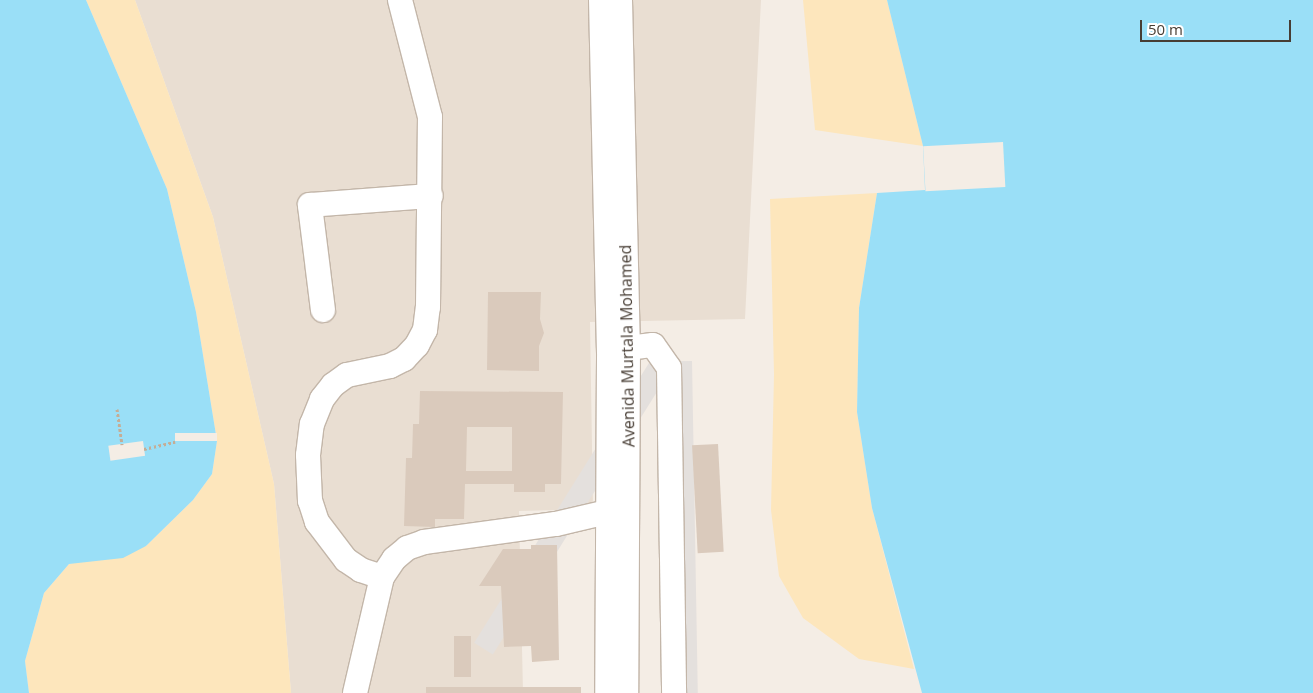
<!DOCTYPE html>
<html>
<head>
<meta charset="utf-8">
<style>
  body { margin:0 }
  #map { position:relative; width:1313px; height:693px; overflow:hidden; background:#f4ede5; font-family:"Open Sans",sans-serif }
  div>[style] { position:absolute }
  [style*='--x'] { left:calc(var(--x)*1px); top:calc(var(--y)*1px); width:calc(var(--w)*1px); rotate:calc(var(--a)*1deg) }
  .residential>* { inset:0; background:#e9ded2 }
  .sand>* { inset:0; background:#fde6bc }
  .parking>* { inset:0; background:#e4e0dd; transform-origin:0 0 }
  .water>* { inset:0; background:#9adff7 }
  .pier>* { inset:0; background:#f4ede5; transform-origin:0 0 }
  .building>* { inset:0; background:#dacabc; transform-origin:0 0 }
  .path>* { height:3px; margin-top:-1.5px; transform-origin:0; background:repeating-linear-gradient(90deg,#c4ad96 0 2.5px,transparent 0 5px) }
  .roads { filter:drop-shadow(1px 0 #c3b6a9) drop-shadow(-1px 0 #c3b6a9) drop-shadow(0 1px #c3b6a9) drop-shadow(0 -1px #c3b6a9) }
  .minor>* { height:24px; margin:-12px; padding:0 12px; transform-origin:12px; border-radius:12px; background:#fff }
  span { translate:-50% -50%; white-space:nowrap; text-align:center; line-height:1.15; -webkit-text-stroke:4.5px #fff; paint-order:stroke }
  .street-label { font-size:16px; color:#473d34 }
  .scale { position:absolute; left:1140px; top:20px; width:151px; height:22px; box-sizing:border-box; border:2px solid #473d34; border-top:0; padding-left:6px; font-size:15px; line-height:18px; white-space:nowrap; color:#473d34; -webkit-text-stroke:4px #fff; paint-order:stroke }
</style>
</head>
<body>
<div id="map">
  <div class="residential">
    <i style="clip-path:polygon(135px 0,761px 0,745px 319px,590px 322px,593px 509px,519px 511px,523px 693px,291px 693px,274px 484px,213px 217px)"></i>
  </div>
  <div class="sand">
    <i style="clip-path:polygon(86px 0,135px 0,213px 217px,274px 484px,291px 693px,29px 693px,25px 661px,44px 593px,69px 564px,146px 546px,193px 500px,212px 474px,217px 441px,196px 312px,167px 189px)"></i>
    <i style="clip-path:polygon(803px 0,887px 0,923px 146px,815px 130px)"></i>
    <i style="clip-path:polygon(877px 193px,859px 308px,857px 412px,872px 508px,914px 669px,859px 659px,803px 618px,779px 576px,771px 510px,774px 374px,770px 199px)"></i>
  </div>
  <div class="parking">
    <i style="left:692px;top:361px;width:332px;height:20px;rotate:89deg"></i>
    <i style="left:649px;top:363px;width:22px;height:330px;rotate:32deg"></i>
  </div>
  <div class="water">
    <i style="clip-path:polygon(0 0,86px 0,167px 189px,196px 312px,217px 441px,212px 474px,193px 500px,146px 546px,123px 558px,69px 564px,44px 593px,25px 661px,29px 693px,0 693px)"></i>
    <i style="clip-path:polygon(887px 0,1313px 0,1313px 693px,922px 693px,872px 508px,857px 412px,859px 308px,877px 193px,925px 190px,923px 146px)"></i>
  </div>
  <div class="pier">
    <i style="left:1003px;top:142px;width:45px;height:80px;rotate:87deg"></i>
    <i style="left:217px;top:433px;width:8px;height:42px;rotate:90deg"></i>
    <i style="left:143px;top:441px;width:15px;height:35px;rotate:82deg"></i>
  </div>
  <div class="building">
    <i style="clip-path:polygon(488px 292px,541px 292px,540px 319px,544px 333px,539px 346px,539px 371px,487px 370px)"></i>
    <i style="clip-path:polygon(evenodd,420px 391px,563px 392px,561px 484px,545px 484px,545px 492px,514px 492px,514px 484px,465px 484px,464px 519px,435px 519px,435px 527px,404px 526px,406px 458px,412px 458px,413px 424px,419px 424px,420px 391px,467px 427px,512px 427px,512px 471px,466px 471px,467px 427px)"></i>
    <i style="left:718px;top:444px;width:108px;height:26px;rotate:87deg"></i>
    <i style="clip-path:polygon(531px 545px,557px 545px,559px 660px,532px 662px,531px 646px,504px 647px,501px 586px,479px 586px,503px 549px,531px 549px)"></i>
    <i style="left:454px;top:636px;width:17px;height:41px"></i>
    <i style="left:426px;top:687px;width:155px;height:6px"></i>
  </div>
  <div class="path">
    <i style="--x:117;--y:409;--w:36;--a:82"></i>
    <i style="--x:144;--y:449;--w:32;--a:-13"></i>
  </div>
  <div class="roads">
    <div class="minor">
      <i style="--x:601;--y:0;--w:359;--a:88.7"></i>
      <i style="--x:609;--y:359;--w:334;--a:90.3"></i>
      <i style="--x:620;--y:0;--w:348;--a:88.7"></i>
      <i style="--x:628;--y:348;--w:345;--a:90.3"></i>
      <i style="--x:323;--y:310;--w:106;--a:-97.1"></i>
      <i style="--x:310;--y:205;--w:121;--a:-4.3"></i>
      <i style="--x:628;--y:348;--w:25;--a:-7"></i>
      <i style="--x:653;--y:345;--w:28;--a:55"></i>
      <i style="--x:669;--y:368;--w:325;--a:89.1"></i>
      <i style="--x:382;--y:577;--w:22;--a:-162"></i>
      <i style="--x:361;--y:570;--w:18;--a:-146"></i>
      <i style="--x:346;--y:560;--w:48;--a:-127.3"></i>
      <i style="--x:317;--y:522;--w:22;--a:-108"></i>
      <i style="--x:310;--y:501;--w:46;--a:-92.5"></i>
      <i style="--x:308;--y:455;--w:31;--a:-83"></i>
      <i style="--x:312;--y:424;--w:27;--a:-68"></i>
      <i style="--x:322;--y:399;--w:18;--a:-52"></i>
      <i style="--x:333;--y:385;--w:17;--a:-36"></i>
      <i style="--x:347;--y:375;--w:44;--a:-11.8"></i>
      <i style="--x:390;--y:366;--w:16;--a:-27"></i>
      <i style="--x:404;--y:359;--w:19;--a:-47"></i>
      <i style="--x:417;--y:345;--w:17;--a:-62"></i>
      <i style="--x:425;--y:330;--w:23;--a:-83"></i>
      <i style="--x:428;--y:307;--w:190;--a:-89.4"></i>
      <i style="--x:430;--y:117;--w:121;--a:-104.4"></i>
      <i style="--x:355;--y:693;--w:119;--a:-76.9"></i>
      <i style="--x:382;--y:577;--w:22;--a:-56"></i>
      <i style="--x:394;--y:559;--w:17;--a:-40"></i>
      <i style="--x:407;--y:548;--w:18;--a:-19"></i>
      <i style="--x:424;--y:542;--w:133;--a:-7.8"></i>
      <i style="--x:556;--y:524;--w:52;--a:-13.2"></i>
    </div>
  </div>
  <div class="street-label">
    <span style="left:627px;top:346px;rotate:-91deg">Avenida Murtala Mohamed</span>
  </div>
  <div class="scale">50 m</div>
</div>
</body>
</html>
